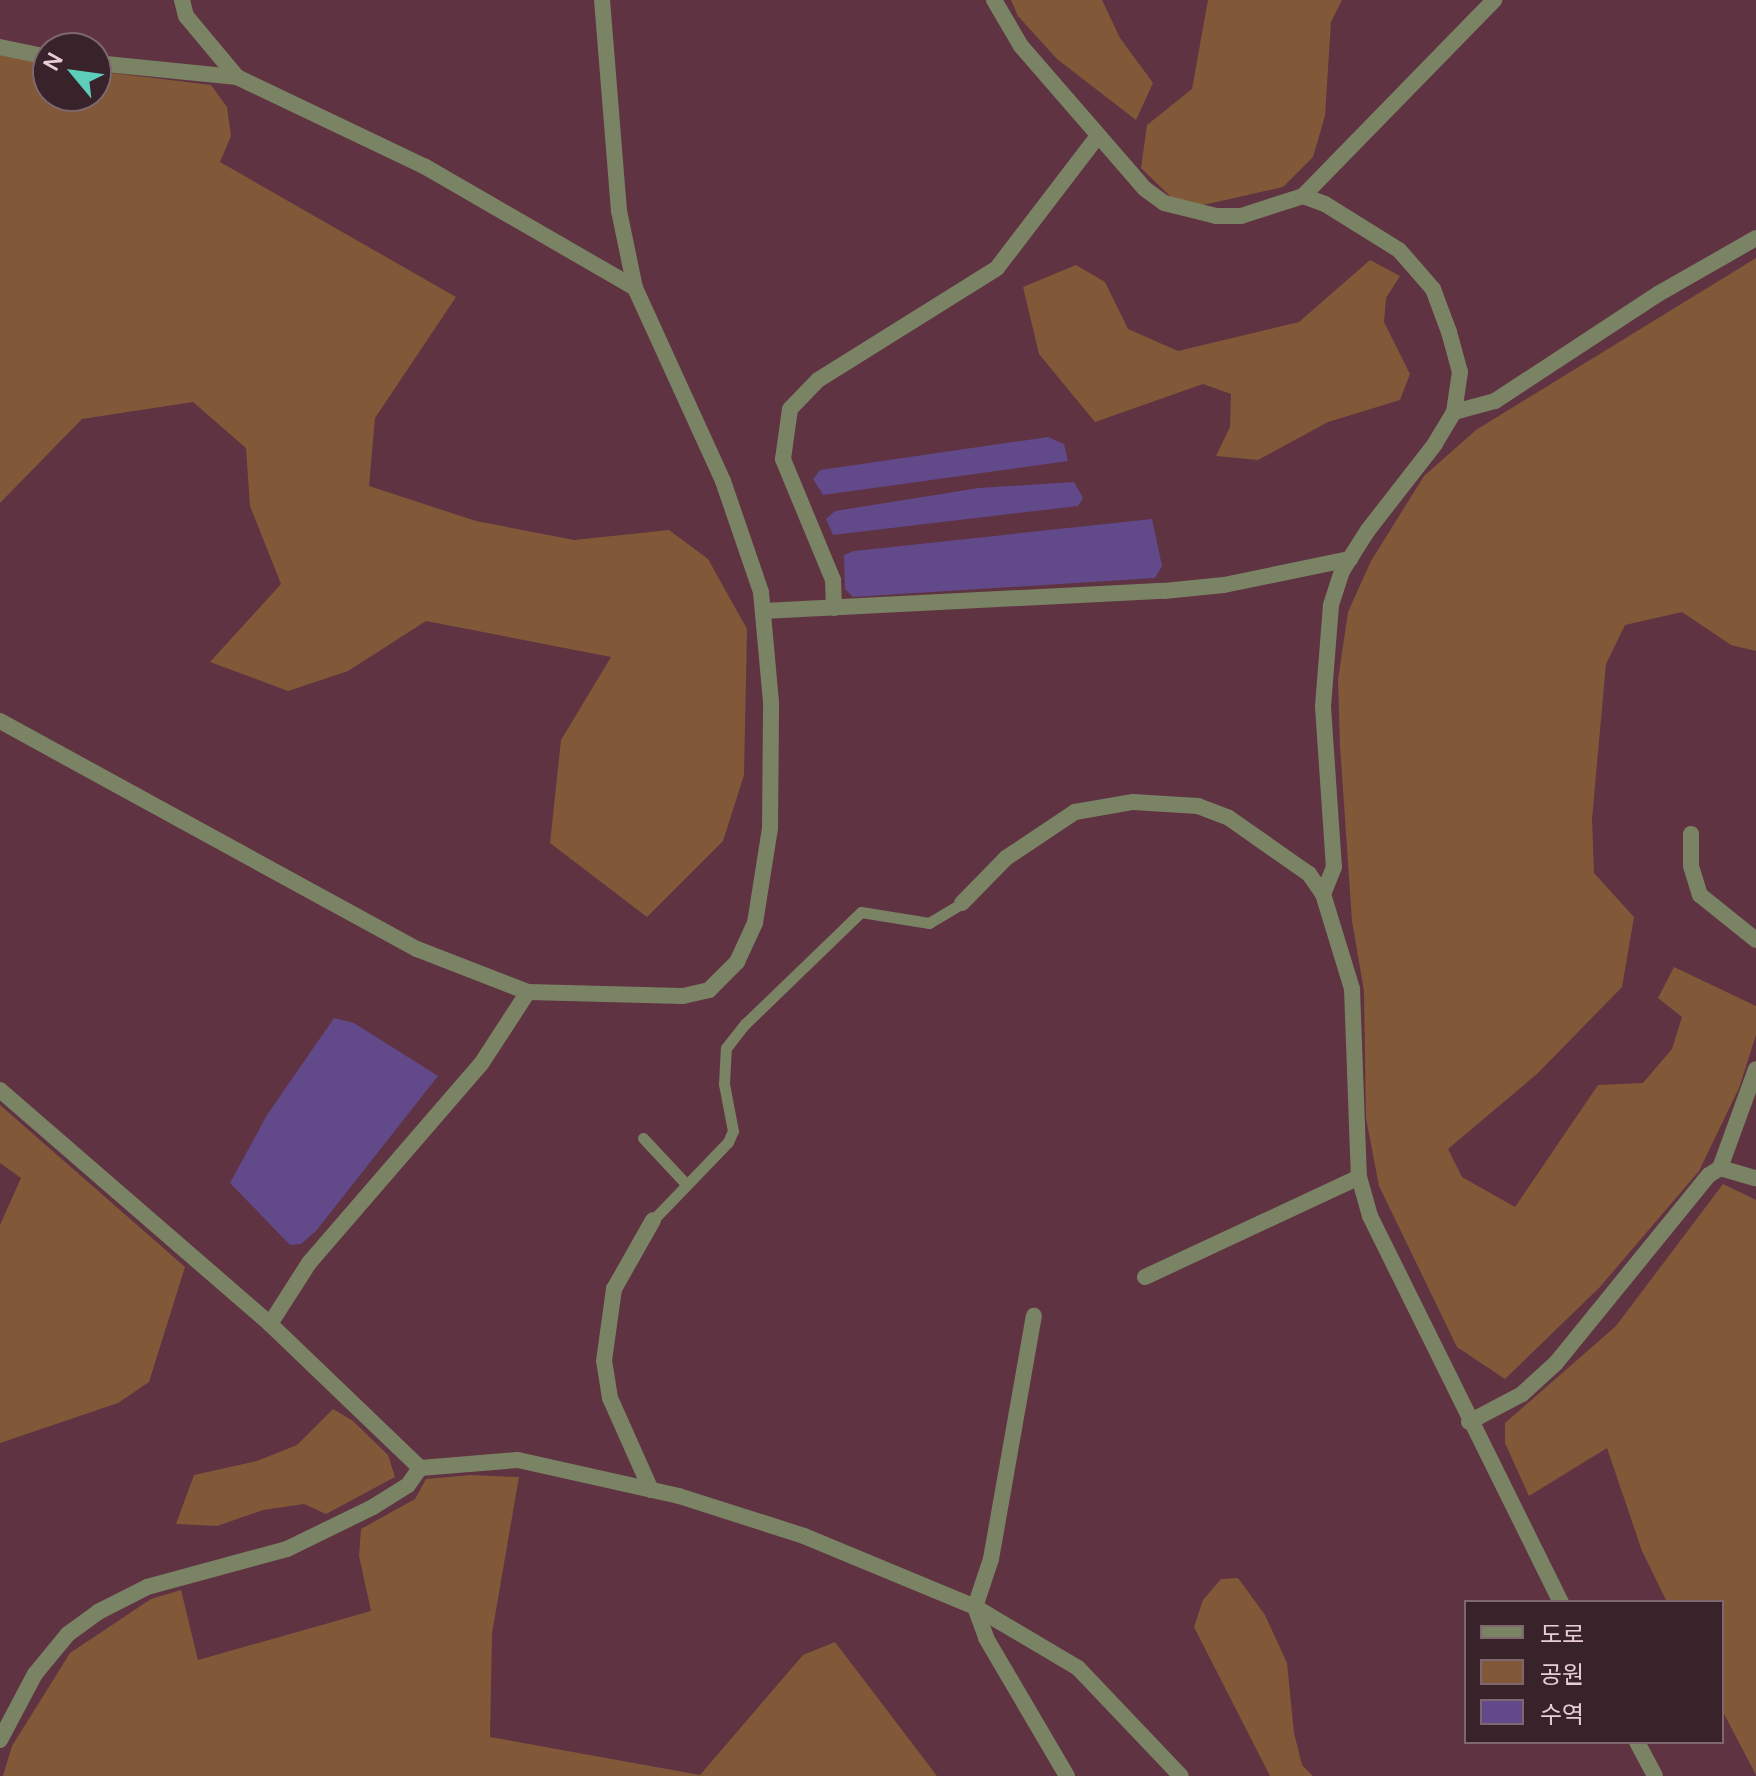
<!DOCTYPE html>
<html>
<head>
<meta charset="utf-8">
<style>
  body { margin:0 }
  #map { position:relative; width:1756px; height:1776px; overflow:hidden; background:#5f3341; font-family:Manrope,"Noto Sans KR",sans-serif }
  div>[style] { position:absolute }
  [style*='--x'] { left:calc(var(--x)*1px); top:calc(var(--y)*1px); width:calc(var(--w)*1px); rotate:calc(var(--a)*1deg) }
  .green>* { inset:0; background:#815938 }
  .water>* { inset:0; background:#624989 }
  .lane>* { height:11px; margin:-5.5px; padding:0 5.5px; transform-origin:5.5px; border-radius:5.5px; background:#7a8364 }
  .street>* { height:16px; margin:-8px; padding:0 8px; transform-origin:8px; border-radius:8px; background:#7a8364 }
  span { translate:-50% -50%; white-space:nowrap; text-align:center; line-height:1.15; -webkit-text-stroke:8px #372329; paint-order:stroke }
  .legend { position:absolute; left:1464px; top:1600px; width:260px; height:144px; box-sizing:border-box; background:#372329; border:2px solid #7e676d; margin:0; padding:10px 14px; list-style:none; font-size:24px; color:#e9cdd4 }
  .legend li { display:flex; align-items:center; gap:16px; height:40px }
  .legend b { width:40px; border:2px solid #7e676d }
  .north { position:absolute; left:32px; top:32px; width:80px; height:80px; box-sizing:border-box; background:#372329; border:2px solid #7e676d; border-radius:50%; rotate:299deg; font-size:22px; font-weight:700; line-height:32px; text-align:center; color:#e9cdd4 }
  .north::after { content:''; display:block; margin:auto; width:28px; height:36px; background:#5cceba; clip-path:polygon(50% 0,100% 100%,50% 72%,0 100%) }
</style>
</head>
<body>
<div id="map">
  <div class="green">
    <i style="clip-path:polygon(1011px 0,1102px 0,1120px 38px,1153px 83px,1136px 120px,1057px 59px,1018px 16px)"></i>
    <i style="clip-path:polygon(1208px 0,1342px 0,1331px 22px,1325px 116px,1313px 157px,1283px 187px,1203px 205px,1171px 197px,1141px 168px,1147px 125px,1192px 89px)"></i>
    <i style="clip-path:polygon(0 54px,48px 64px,48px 96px,96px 96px,96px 71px,211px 85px,227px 107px,231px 136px,220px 162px,456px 297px,375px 418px,369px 486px,476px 521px,574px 540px,669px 530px,708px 559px,747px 629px,744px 775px,723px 841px,647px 917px,550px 843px,561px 740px,611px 657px,426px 621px,348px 671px,288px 691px,210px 662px,281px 584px,250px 506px,246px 448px,193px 402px,82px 419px,0 503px)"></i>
    <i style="clip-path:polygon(1756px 258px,1756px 651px,1731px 645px,1682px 612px,1625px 625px,1606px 664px,1592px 819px,1594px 873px,1634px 917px,1622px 987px,1538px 1073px,1448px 1149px,1462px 1177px,1515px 1207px,1598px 1085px,1643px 1083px,1672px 1049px,1682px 1017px,1658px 998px,1674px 967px,1756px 1006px,1756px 1035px,1739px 1088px,1699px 1171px,1599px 1288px,1505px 1379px,1457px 1347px,1379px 1186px,1366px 1118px,1364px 991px,1352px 921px,1340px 745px,1338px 680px,1348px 612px,1371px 561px,1424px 476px,1476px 430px)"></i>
    <i style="clip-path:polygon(1370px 260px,1400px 276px,1386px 298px,1384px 322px,1410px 374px,1400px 400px,1328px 422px,1258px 460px,1216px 456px,1230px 427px,1231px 394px,1203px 384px,1095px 422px,1039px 354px,1023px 287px,1076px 265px,1105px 282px,1128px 329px,1178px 351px,1299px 322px)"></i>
    <i style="clip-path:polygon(0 1105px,185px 1267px,149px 1382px,118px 1403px,0 1443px,0 1225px,21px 1178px,0 1163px)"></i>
    <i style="clip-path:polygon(1723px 1184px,1756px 1200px,1756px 1775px,1722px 1710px,1722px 1602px,1667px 1602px,1642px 1551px,1607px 1448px,1529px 1496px,1505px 1443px,1505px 1423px,1616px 1326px)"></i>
    <i style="clip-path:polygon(333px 1409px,353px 1421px,388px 1455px,395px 1477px,326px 1514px,304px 1504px,263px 1510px,217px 1526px,176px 1524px,194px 1475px,257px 1461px,297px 1445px)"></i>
    <i style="clip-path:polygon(471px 1475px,519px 1477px,492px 1633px,490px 1737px,700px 1775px,803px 1655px,835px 1642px,937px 1776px,3px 1776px,12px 1746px,70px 1653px,151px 1599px,181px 1590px,198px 1660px,371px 1611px,359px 1556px,361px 1529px,415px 1499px,426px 1479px)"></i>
    <i style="clip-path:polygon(1238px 1578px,1265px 1615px,1287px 1663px,1294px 1733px,1302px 1765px,1313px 1776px,1270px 1776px,1194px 1627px,1203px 1600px,1221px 1579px)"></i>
  </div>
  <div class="water">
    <i style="clip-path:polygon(1048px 437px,1064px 444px,1068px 461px,823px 495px,813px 479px,820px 470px)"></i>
    <i style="clip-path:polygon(1074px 482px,1083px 498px,1078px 506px,833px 535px,826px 519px,835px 511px,979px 488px)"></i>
    <i style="clip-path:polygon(1152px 519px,1162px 566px,1155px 578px,853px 597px,845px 589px,844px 555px,854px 551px)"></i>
    <i style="clip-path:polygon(334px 1018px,354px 1023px,438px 1076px,316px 1231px,301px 1244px,290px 1245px,230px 1183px,267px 1115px)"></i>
  </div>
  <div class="lane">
    <i style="--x:643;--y:1138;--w:64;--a:46.9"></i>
    <i style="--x:653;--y:1220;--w:108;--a:-46.1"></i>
    <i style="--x:728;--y:1142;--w:12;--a:-66"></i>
    <i style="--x:733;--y:1131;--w:48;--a:-100.8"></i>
    <i style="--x:724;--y:1084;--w:36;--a:-87"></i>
    <i style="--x:726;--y:1048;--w:31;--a:-52"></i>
    <i style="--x:745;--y:1024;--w:161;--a:-44"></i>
    <i style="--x:861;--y:912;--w:69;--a:9.2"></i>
    <i style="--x:929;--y:923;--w:39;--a:-31"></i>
  </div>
  <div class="street">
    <i style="--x:182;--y:0;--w:16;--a:76"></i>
    <i style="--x:186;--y:16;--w:80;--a:50.1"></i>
    <i style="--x:237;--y:77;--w:207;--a:25.5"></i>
    <i style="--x:424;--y:166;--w:244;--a:30"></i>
    <i style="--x:994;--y:0;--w:53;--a:59.6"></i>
    <i style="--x:1021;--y:46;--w:189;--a:49.1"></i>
    <i style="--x:1145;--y:189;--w:24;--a:36"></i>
    <i style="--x:1164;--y:203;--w:54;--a:14"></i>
    <i style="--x:1216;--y:216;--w:25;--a:0"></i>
    <i style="--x:1241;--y:216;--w:65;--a:-17.9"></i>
    <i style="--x:1303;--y:196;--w:23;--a:20"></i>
    <i style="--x:1325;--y:204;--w:87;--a:31.9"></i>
    <i style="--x:1399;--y:250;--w:52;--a:48.9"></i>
    <i style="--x:1433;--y:289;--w:46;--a:69.6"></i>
    <i style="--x:1449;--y:332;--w:41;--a:74.6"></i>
    <i style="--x:1460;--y:372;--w:40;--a:98.5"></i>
    <i style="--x:1454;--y:412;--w:37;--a:121"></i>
    <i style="--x:1435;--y:444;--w:109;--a:127.9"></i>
    <i style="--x:1368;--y:530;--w:49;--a:122.4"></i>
    <i style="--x:1342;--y:571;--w:36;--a:108"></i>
    <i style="--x:1331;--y:605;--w:102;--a:94.5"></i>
    <i style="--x:1323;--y:707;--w:160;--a:86.1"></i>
    <i style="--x:1334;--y:867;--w:29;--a:112"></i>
    <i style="--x:0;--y:47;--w:49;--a:11.8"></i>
    <i style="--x:96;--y:63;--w:142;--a:5.7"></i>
    <i style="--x:1303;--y:196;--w:274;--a:-45.7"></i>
    <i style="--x:1454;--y:412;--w:42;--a:-15"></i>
    <i style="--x:1495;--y:401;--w:195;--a:-33.3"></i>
    <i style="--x:1658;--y:294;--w:113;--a:-29.7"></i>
    <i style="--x:834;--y:608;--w:28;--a:-92"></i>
    <i style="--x:833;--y:580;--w:131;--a:-112.5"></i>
    <i style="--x:783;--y:459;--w:50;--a:-82"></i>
    <i style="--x:790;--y:409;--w:40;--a:-46"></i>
    <i style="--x:818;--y:380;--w:211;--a:-32"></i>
    <i style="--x:997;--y:268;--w:165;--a:-52.6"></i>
    <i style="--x:763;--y:611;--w:401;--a:-2.9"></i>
    <i style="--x:1164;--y:591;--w:60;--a:-5.7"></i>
    <i style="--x:1224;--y:585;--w:129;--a:-11.7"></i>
    <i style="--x:0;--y:721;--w:475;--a:28.7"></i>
    <i style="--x:417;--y:949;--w:119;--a:21.2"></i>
    <i style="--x:528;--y:992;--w:155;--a:1.5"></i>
    <i style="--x:683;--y:996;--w:27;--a:-13"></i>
    <i style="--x:709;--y:990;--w:40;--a:-45"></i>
    <i style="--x:737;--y:962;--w:43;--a:-65.2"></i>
    <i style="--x:755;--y:923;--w:96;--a:-81"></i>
    <i style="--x:770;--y:828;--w:126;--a:-89.5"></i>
    <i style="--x:771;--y:702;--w:110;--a:-95.2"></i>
    <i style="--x:761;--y:592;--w:117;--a:-108.9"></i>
    <i style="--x:723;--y:481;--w:212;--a:-114.5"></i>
    <i style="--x:635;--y:288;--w:79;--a:-101.7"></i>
    <i style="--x:619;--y:211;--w:212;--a:-94.6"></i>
    <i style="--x:1691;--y:834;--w:32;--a:90"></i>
    <i style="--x:1691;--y:866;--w:30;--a:73"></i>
    <i style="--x:1700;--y:895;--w:72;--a:38.8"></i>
    <i style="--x:962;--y:903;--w:63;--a:-45.6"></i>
    <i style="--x:1006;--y:858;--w:83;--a:-33.7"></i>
    <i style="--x:1075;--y:812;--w:59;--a:-9.8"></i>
    <i style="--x:1133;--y:802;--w:65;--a:3.5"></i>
    <i style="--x:1198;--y:806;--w:33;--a:21"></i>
    <i style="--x:1229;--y:818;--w:98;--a:35"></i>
    <i style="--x:1309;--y:874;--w:24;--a:55"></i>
    <i style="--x:1323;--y:894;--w:99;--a:73"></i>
    <i style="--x:1352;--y:989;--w:188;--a:87.9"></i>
    <i style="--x:1359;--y:1177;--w:41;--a:74.2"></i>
    <i style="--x:1370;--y:1216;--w:431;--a:63.7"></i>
    <i style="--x:0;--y:1090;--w:357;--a:40.9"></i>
    <i style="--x:270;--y:1324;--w:208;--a:43.8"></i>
    <i style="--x:420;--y:1468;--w:98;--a:-4.7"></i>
    <i style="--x:518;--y:1460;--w:165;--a:12.6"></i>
    <i style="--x:679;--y:1496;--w:131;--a:17.7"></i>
    <i style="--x:804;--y:1536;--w:185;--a:22.5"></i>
    <i style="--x:975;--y:1607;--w:51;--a:-71.6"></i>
    <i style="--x:991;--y:1559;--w:247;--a:-80"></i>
    <i style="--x:1720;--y:1168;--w:105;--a:-70"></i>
    <i style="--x:1145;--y:1277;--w:236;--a:-25"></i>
    <i style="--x:270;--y:1324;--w:72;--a:-57.4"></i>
    <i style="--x:309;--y:1263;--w:263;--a:-49.2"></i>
    <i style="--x:481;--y:1064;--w:86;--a:-56.9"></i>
    <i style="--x:1469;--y:1422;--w:60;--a:-27.8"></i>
    <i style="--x:1522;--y:1394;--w:46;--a:-42.4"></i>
    <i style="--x:1556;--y:1363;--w:242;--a:-50.9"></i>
    <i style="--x:1709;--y:1175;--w:13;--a:-32"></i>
    <i style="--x:1720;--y:1168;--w:37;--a:16"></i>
    <i style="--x:651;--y:1490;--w:101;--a:-114"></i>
    <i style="--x:610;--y:1398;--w:37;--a:-99"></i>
    <i style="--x:604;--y:1361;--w:73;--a:-82.1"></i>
    <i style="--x:614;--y:1289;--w:79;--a:-60.5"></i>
    <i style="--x:975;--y:1607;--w:120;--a:30.6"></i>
    <i style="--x:1078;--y:1668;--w:149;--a:46.4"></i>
    <i style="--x:975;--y:1607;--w:33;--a:70"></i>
    <i style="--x:986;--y:1638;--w:160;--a:59.6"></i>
    <i style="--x:0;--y:1740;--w:75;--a:-62.1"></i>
    <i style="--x:35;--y:1674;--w:52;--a:-50.5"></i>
    <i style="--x:68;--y:1634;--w:37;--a:-36"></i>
    <i style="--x:98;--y:1612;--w:55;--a:-27"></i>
    <i style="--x:147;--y:1587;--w:145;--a:-15.2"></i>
    <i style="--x:287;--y:1549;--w:96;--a:-26"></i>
    <i style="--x:373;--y:1507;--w:41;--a:-32.2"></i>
    <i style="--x:408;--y:1485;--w:21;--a:-55"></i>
    <i style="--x:1637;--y:1742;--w:38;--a:62"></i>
  </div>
  <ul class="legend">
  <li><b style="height:10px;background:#7a8364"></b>도로</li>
  <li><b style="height:22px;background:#815938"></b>공원</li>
  <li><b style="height:22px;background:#624989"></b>수역</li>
  </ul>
  <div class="north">N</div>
</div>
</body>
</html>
